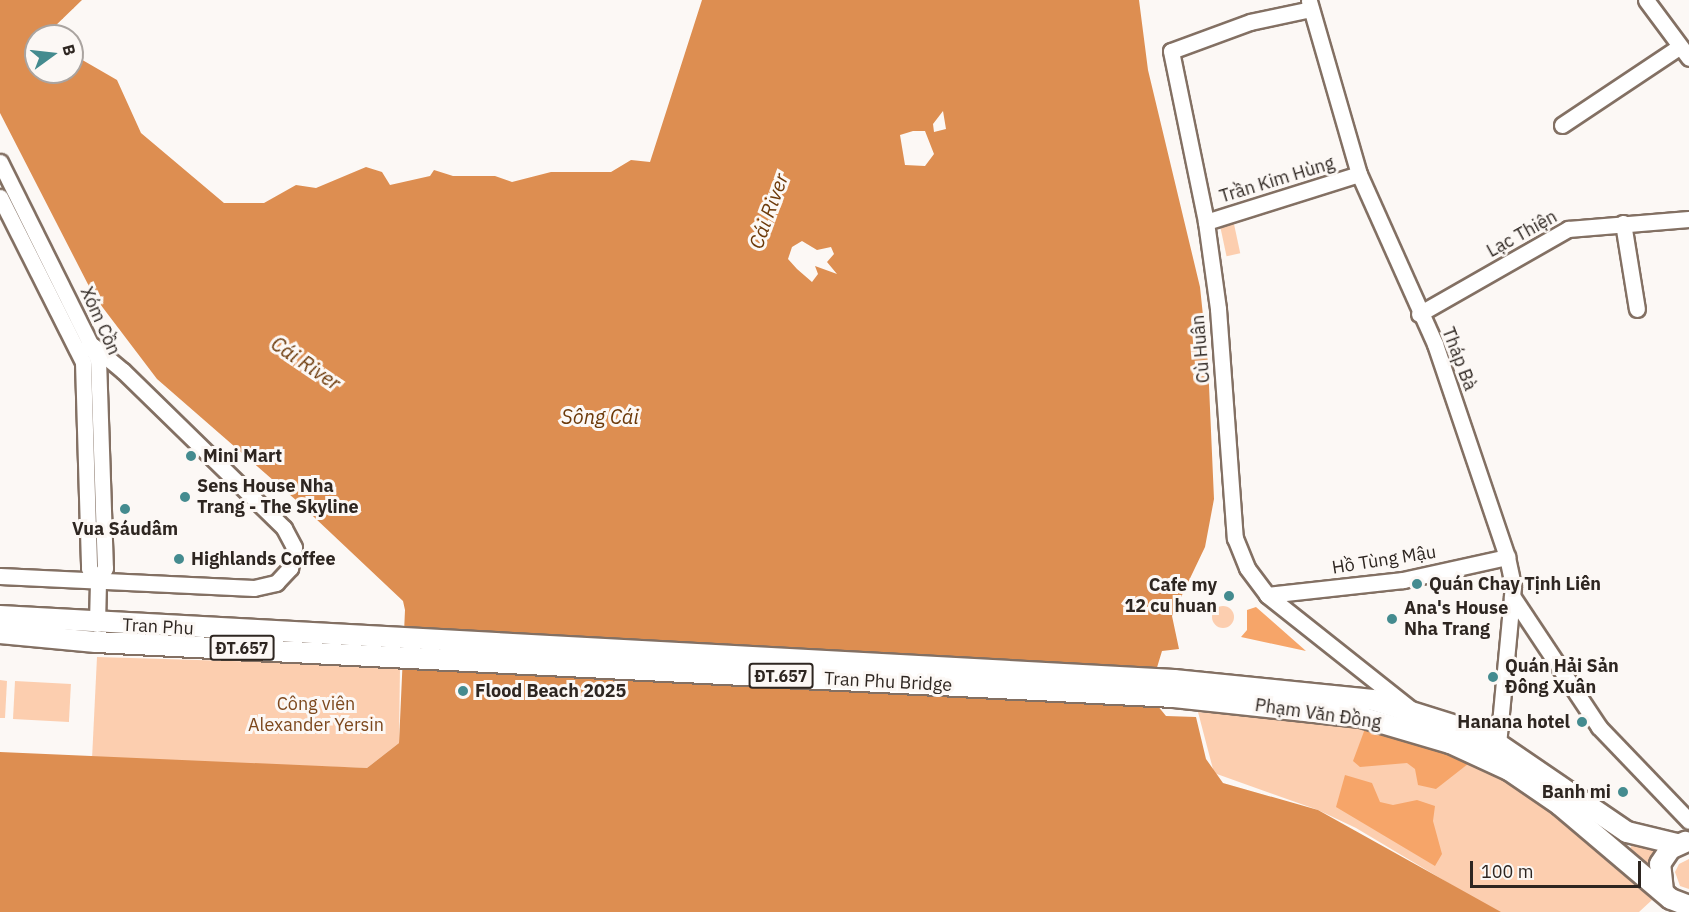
<!DOCTYPE html>
<html>
<head>
<meta charset="utf-8">
<style>
  body { margin:0 }
  #map { position:relative; width:1689px; height:912px; overflow:hidden; background:#fcf8f5; font-family:"IBM Plex Sans",sans-serif }
  div>[style] { position:absolute }
  [style*='--x'] { left:calc(var(--x)*1px); top:calc(var(--y)*1px); width:calc(var(--w)*1px); rotate:calc(var(--a)*1deg) }
  .green>* { inset:0; background:#fcceaf; transform-origin:0 0 }
  .round { border-radius:50% }
  .forest>* { inset:0; background:#f6a569 }
  .water>* { inset:0; background:#dd8e51 }
  .roads { filter:drop-shadow(2px 0 #837063) drop-shadow(-2px 0 #837063) drop-shadow(0 2px #837063) drop-shadow(0 -2px #837063) }
  .minor>* { height:15px; margin:-7.5px; padding:0 7.5px; transform-origin:7.5px; border-radius:7.5px; background:#fff }
  .major>* { height:20px; margin:-10px; padding:0 10px; transform-origin:10px; border-radius:10px; background:#fff }
  .dots>* { width:16px; height:16px; translate:-50% -50%; box-sizing:border-box; border:3px solid #fcf8f5; border-radius:50% }
  span { translate:-50% -50%; white-space:nowrap; text-align:center; line-height:1.15; -webkit-text-stroke:6px #fcf8f5; paint-order:stroke }
  .shield-label span { padding:2px 4px; background:#fcf8f5; border:2px solid; border-radius:4px; -webkit-text-stroke-width:0 }
  .shield-label { font-size:16px; color:#2e2621; font-weight:700 }
  .street-label { font-size:18px; color:#2e2621 }
  .poi-label { font-size:18px; color:#2e2621; font-weight:700 }
  .left { translate:0 -50%; text-align:left }
  .right { translate:-100% -50%; text-align:right }
  .park-label { font-size:18px; color:#7d481d }
  .water-label { font-size:20px; color:#6c3909; font-style:italic }
  .north { position:absolute; left:24px; top:24px; width:60px; height:60px; box-sizing:border-box; background:#fcf8f5; border:2px solid #aaa4a0; border-radius:50%; rotate:75deg; font-size:16px; font-weight:700; line-height:24px; text-align:center; color:#2e2621 }
  .north::after { content:''; display:block; margin:auto; width:21px; height:27px; background:#448b8f; clip-path:polygon(50% 0,100% 100%,50% 72%,0 100%) }
  .scale { position:absolute; left:1470px; top:861px; width:171px; height:27px; box-sizing:border-box; border:3px solid #2e2621; border-top:0; padding-left:8px; font-size:18px; line-height:21px; white-space:nowrap; color:#2e2621; -webkit-text-stroke:4px #fcf8f5; paint-order:stroke }
</style>
</head>
<body>
<div id="map">
  <div class="green">
    <i style="left:1234px;top:224px;width:30px;height:14px;rotate:78deg"></i>
    <i class="round" style="left:1212px;top:606px;width:22px;height:22px"></i>
    <i style="clip-path:polygon(97px 657px,400px 666px,399px 743px,367px 768px,92px 759px)"></i>
    <i style="clip-path:polygon(0 680px,7px 681px,5px 718px,0 718px)"></i>
    <i style="left:15px;top:681px;width:56px;height:38px;rotate:3deg"></i>
    <i style="clip-path:polygon(1198px 712px,1355px 723px,1482px 763px,1526px 790px,1610px 858px,1652px 900px,1639px 912px,1497px 912px,1356px 828px,1318px 810px,1214px 773px)"></i>
    <i style="clip-path:polygon(1633px 844px,1657px 847px,1653px 864px,1650px 866px,1630px 848px)"></i>
    <i style="clip-path:polygon(1689px 859px,1689px 889px,1680px 886px,1675px 872px,1679px 864px)"></i>
  </div>
  <div class="forest">
    <i style="clip-path:polygon(1256px 607px,1306px 651px,1241px 637px,1247px 630px,1247px 610px)"></i>
    <i style="clip-path:polygon(1366px 726px,1473px 760px,1436px 789px,1418px 785px,1415px 769px,1407px 763px,1360px 767px,1353px 761px)"></i>
    <i style="clip-path:polygon(1345px 775px,1372px 783px,1380px 802px,1393px 805px,1417px 800px,1435px 806px,1433px 821px,1442px 854px,1435px 866px,1336px 807px)"></i>
  </div>
  <div class="water">
    <i style="clip-path:polygon(evenodd,0 0,82px 0,52px 29px,55px 36px,36px 36px,36px 72px,72px 72px,72px 54px,117px 80px,141px 133px,224px 203px,264px 203px,296px 185px,316px 188px,366px 167px,382px 172px,390px 185px,430px 176px,434px 170px,453px 176px,495px 176px,512px 182px,551px 172px,611px 172px,631px 160px,650px 162px,702px 0,1139px 0,1148px 70px,1200px 287px,1208px 363px,1214px 499px,1205px 547px,1172px 616px,1179px 649px,1162px 651px,1152px 684px,1157px 705px,1166px 716px,1196px 717px,1206px 759px,1223px 783px,1318px 810px,1501px 912px,0 912px,0 752px,367px 768px,399px 743px,405px 610px,403px 601px,297px 501px,157px 379px,94px 296px,0 113px,0 0,943px 111px,946px 129px,934px 132px,933px 124px,943px 111px,0 0,913px 131px,925px 131px,934px 154px,925px 166px,905px 165px,900px 135px,913px 131px,0 0,802px 241px,817px 250px,831px 247px,834px 254px,827px 262px,837px 274px,815px 266px,818px 274px,812px 282px,797px 269px,788px 259px,792px 247px,802px 241px)"></i>
  </div>
  <div class="roads">
    <div class="minor">
      <i style="--x:1646;--y:0;--w:72;--a:53.4"></i>
      <i style="--x:1309;--y:1;--w:180;--a:73.9"></i>
      <i style="--x:1359;--y:174;--w:186;--a:65.9"></i>
      <i style="--x:1435;--y:344;--w:225;--a:71.3"></i>
      <i style="--x:1507;--y:557;--w:30;--a:78"></i>
      <i style="--x:1513;--y:586;--w:159;--a:95.4"></i>
      <i style="--x:1311;--y:9;--w:62;--a:168"></i>
      <i style="--x:1250;--y:22;--w:84;--a:159.8"></i>
      <i style="--x:1171;--y:51;--w:175;--a:78.4"></i>
      <i style="--x:1206;--y:222;--w:88;--a:82.1"></i>
      <i style="--x:1218;--y:309;--w:230;--a:85.8"></i>
      <i style="--x:1235;--y:538;--w:32;--a:68"></i>
      <i style="--x:1247;--y:568;--w:34;--a:53"></i>
      <i style="--x:1267;--y:595;--w:184;--a:38.4"></i>
      <i style="--x:1562;--y:125;--w:141;--a:-33.7"></i>
      <i style="--x:0;--y:162;--w:220;--a:63.6"></i>
      <i style="--x:98;--y:359;--w:209;--a:88.1"></i>
      <i style="--x:105;--y:568;--w:16;--a:117"></i>
      <i style="--x:98;--y:582;--w:42;--a:91.4"></i>
      <i style="--x:0;--y:197;--w:185;--a:63.3"></i>
      <i style="--x:83;--y:362;--w:206;--a:88.3"></i>
      <i style="--x:89;--y:568;--w:17;--a:57"></i>
      <i style="--x:1206;--y:222;--w:160;--a:-17.4"></i>
      <i style="--x:1623;--y:223;--w:87;--a:80.8"></i>
      <i style="--x:1419;--y:314;--w:172;--a:-29.7"></i>
      <i style="--x:1568;--y:229;--w:121;--a:-4.7"></i>
      <i style="--x:0;--y:576;--w:254;--a:2.7"></i>
      <i style="--x:254;--y:588;--w:23;--a:-13"></i>
      <i style="--x:276;--y:583;--w:21;--a:-47"></i>
      <i style="--x:290;--y:568;--w:21;--a:-79"></i>
      <i style="--x:294;--y:547;--w:21;--a:-118"></i>
      <i style="--x:284;--y:528;--w:225;--a:-135.7"></i>
      <i style="--x:123;--y:371;--w:39;--a:-140"></i>
      <i style="--x:93;--y:346;--w:15;--a:160"></i>
      <i style="--x:1267;--y:595;--w:137;--a:-6.3"></i>
      <i style="--x:1403;--y:580;--w:107;--a:-12.5"></i>
      <i style="--x:1512;--y:596;--w:157;--a:56.4"></i>
      <i style="--x:1599;--y:727;--w:130;--a:46.2"></i>
    </div>
    <div class="major">
      <i style="--x:0;--y:616;--w:1176;--a:3.12"></i>
      <i style="--x:1174;--y:680;--w:200;--a:5.7"></i>
      <i style="--x:1373;--y:700;--w:87;--a:17.4"></i>
      <i style="--x:1456;--y:726;--w:46;--a:23.2"></i>
      <i style="--x:1498;--y:744;--w:156;--a:34.3"></i>
      <i style="--x:1627;--y:832;--w:51;--a:13.5"></i>
      <i style="--x:0;--y:633;--w:96;--a:5.4"></i>
      <i style="--x:96;--y:642;--w:1079;--a:2.92"></i>
      <i style="--x:1174;--y:697;--w:188;--a:6.1"></i>
      <i style="--x:1361;--y:717;--w:93;--a:16.3"></i>
      <i style="--x:1450;--y:743;--w:65;--a:24.6"></i>
      <i style="--x:1509;--y:770;--w:62;--a:34.5"></i>
      <i style="--x:1560;--y:805;--w:145;--a:40.3"></i>
      <i style="--x:1671;--y:899;--w:19;--a:21"></i>
      <i style="--x:1663;--y:891;--w:27;--a:-96"></i>
      <i style="--x:1660;--y:864;--w:18;--a:-56"></i>
      <i style="--x:1670;--y:849;--w:17;--a:-25"></i>
    </div>
  </div>
  <div class="dots">
    <i style="left:191px;top:456px;background:#448b8f"></i>
    <i style="left:185px;top:497px;background:#448b8f"></i>
    <i style="left:125px;top:509px;background:#448b8f"></i>
    <i style="left:179px;top:559px;background:#448b8f"></i>
    <i style="left:1417px;top:584px;background:#448b8f"></i>
    <i style="left:1229px;top:596px;background:#448b8f"></i>
    <i style="left:1392px;top:619px;background:#448b8f"></i>
    <i style="left:1493px;top:677px;background:#448b8f"></i>
    <i style="left:463px;top:691px;background:#448b8f"></i>
    <i style="left:1582px;top:722px;background:#448b8f"></i>
    <i style="left:1623px;top:792px;background:#448b8f"></i>
  </div>
  <div class="shield-label">
    <span style="left:242px;top:648px">ĐT.657</span>
    <span style="left:781px;top:676px">ĐT.657</span>
  </div>
  <div class="street-label">
    <span style="left:1277px;top:180px;rotate:-17deg">Trần Kim Hùng</span>
    <span style="left:1522px;top:234px;rotate:-29deg">Lạc Thiện</span>
    <span style="left:100px;top:321px;rotate:66deg">Xóm Cồn</span>
    <span style="left:1201px;top:349px;rotate:-95deg">Cù Huân</span>
    <span style="left:1459px;top:359px;rotate:69deg">Tháp Bà</span>
    <span style="left:1384px;top:560px;rotate:-9deg">Hồ Tùng Mậu</span>
    <span style="left:158px;top:627px;rotate:3deg">Tran Phu</span>
    <span style="left:888px;top:682px;rotate:3deg">Tran Phu Bridge</span>
    <span style="left:1318px;top:714px;rotate:8deg">Phạm Văn Đồng</span>
  </div>
  <div class="poi-label">
    <span class="left" style="left:203px;top:456px">Mini Mart</span>
    <span class="left" style="left:197px;top:497px">Sens House Nha<br>Trang - The Skyline</span>
    <span style="left:125px;top:529px">Vua Sáudâm</span>
    <span class="left" style="left:191px;top:559px">Highlands Coffee</span>
    <span class="left" style="left:1429px;top:584px">Quán Chay Tịnh Liên</span>
    <span class="right" style="left:1217px;top:596px">Cafe my<br>12 cu huan</span>
    <span class="left" style="left:1404px;top:619px">Ana's House<br>Nha Trang</span>
    <span class="left" style="left:1505px;top:677px">Quán Hải Sản<br>Đông Xuân</span>
    <span class="left" style="left:475px;top:691px">Flood Beach 2025</span>
    <span class="right" style="left:1570px;top:722px">Hanana hotel</span>
    <span class="right" style="left:1611px;top:792px">Banh mi</span>
  </div>
  <div class="park-label">
    <span style="left:316px;top:715px">Công viên<br>Alexander Yersin</span>
  </div>
  <div class="water-label">
    <span style="left:768px;top:211px;rotate:-70deg">Cái River</span>
    <span style="left:306px;top:363px;rotate:34deg">Cái River</span>
    <span style="left:600px;top:416px">Sông Cái</span>
  </div>
  <div class="north">B</div>
  <div class="scale">100 m</div>
</div>
</body>
</html>
